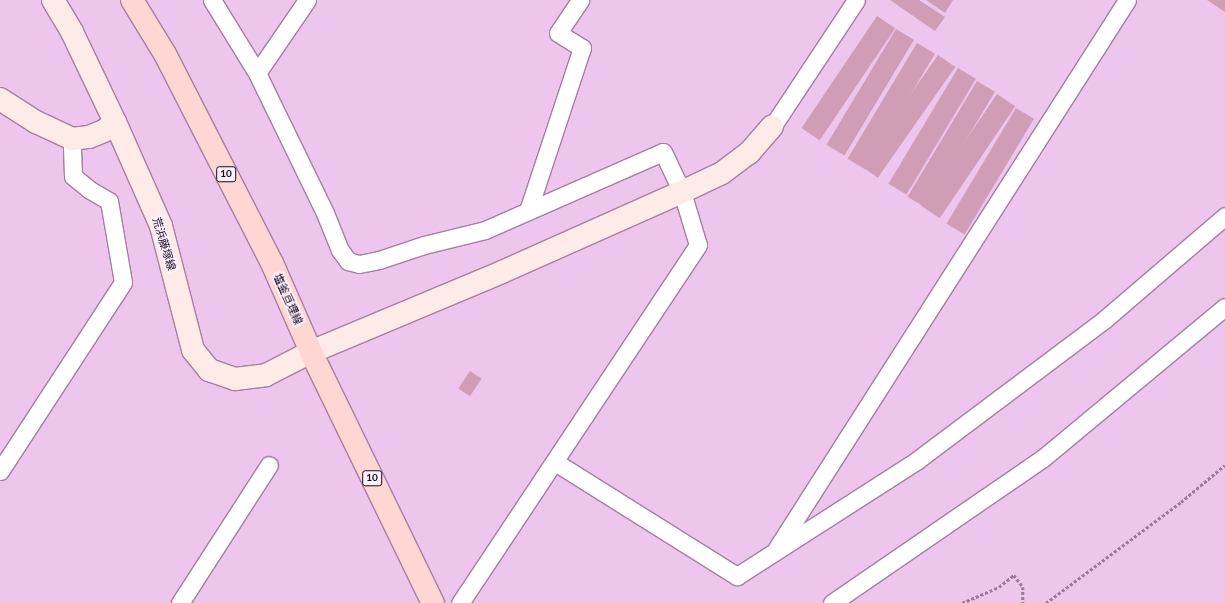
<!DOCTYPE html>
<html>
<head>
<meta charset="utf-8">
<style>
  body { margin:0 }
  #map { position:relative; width:1225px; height:603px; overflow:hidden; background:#eec5ec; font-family:Lato,"Noto Sans JP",sans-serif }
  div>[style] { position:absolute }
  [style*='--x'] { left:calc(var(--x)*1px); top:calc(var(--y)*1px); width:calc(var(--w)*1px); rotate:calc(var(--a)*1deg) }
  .building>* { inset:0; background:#d09db6; transform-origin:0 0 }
  .path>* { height:2.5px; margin-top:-1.25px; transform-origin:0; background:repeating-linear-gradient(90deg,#997b98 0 3px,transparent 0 5px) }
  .roads { filter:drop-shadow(1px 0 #a57fa3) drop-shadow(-1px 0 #a57fa3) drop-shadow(0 1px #a57fa3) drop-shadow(0 -1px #a57fa3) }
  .street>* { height:17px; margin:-8.5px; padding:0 8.5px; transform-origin:8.5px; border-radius:8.5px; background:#fff }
  .secondary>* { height:22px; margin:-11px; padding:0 11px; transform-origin:11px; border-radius:11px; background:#feebe8 }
  .primary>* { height:22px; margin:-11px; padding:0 11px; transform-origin:11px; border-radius:11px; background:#fed7d2 }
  span { translate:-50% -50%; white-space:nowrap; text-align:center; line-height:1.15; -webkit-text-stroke:4px #fef1fd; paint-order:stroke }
  .shield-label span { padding:1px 3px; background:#fef1fd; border:1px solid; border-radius:3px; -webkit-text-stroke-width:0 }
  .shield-label { font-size:10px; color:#160816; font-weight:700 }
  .street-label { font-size:11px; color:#160816 }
</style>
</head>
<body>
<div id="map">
  <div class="building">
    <i style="clip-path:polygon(890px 0,919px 0,945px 17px,935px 31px)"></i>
    <i style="clip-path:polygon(926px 0,953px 0,945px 13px)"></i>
    <i style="clip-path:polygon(1207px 0,1225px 0,1225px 12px)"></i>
    <i style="left:877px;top:16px;width:22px;height:135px;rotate:34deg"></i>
    <i style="left:896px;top:29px;width:21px;height:135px;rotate:31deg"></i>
    <i style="left:917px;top:43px;width:21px;height:135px;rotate:31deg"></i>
    <i style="left:938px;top:55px;width:21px;height:135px;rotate:35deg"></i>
    <i style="left:958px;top:68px;width:21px;height:135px;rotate:31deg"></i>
    <i style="left:977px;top:81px;width:21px;height:135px;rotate:31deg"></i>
    <i style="left:997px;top:94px;width:22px;height:135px;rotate:34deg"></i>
    <i style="left:1016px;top:108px;width:21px;height:135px;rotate:31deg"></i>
    <i style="left:470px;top:371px;width:14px;height:21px;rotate:34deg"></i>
  </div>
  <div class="path">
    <i style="--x:962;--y:603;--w:40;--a:-23.4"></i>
    <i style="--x:999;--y:587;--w:19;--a:-39"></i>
    <i style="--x:1014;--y:575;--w:15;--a:53"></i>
    <i style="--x:1023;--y:587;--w:16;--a:90"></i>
    <i style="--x:1046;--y:603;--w:169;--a:-36.8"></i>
    <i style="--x:1181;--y:502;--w:57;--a:-40.1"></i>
  </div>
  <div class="roads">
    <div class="street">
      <i style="--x:212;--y:0;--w:86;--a:58.3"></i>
      <i style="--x:307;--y:0;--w:88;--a:124.4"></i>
      <i style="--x:257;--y:73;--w:156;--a:64.1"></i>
      <i style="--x:325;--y:213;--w:40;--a:68"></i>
      <i style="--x:340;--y:250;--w:14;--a:54"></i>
      <i style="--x:348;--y:261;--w:11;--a:15"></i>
      <i style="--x:359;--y:264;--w:20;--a:-11"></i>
      <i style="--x:379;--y:260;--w:47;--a:-18.4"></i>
      <i style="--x:424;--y:245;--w:63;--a:-13.8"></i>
      <i style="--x:485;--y:230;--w:194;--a:-23.7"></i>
      <i style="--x:663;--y:152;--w:44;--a:64.6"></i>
      <i style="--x:682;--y:192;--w:55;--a:73.2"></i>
      <i style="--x:698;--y:245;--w:430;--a:123.6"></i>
      <i style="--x:772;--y:127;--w:152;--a:-56.5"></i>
      <i style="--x:528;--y:211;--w:172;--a:-71.7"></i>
      <i style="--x:582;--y:48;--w:28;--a:-148"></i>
      <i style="--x:558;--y:33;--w:40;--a:-56"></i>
      <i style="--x:555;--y:462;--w:215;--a:32.1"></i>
      <i style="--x:737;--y:576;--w:213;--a:-32.7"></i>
      <i style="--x:916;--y:461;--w:236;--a:-36.9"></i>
      <i style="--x:1105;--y:319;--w:158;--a:-40.6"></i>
      <i style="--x:0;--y:471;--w:225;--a:-56.9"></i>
      <i style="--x:123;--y:282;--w:82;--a:-99.8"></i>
      <i style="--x:109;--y:201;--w:22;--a:-150"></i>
      <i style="--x:90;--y:190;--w:22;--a:-141"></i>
      <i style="--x:73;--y:176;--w:37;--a:-92"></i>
      <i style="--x:777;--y:548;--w:650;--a:-57.43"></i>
      <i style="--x:180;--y:603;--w:164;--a:-57.2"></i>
      <i style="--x:832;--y:603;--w:256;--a:-34.5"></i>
      <i style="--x:1043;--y:458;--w:236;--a:-39.7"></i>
    </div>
    <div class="secondary">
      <i style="--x:53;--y:0;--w:37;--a:59"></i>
      <i style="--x:72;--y:32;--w:100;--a:64.5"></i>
      <i style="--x:115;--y:122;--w:114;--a:66.1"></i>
      <i style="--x:161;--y:226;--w:128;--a:75.5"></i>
      <i style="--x:193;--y:350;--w:26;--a:51"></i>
      <i style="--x:209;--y:370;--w:28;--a:19"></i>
      <i style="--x:235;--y:379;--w:31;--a:-7"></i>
      <i style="--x:266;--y:375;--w:51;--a:-27.1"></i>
      <i style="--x:311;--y:352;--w:207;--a:-22.7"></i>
      <i style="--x:502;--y:272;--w:197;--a:-24"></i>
      <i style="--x:682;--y:192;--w:44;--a:-25.4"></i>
      <i style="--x:722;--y:173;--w:34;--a:-37"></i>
      <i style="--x:749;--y:153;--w:35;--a:-49"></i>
      <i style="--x:0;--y:99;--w:43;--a:32.6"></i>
      <i style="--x:36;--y:122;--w:40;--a:25"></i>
      <i style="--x:72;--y:139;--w:17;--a:-7"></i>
      <i style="--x:89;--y:137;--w:16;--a:-22"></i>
      <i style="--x:104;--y:131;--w:14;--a:-39"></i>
    </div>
    <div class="primary">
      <i style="--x:132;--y:0;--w:63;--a:58.6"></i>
      <i style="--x:165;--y:54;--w:235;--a:62.9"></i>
      <i style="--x:272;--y:263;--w:97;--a:66.3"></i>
      <i style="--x:311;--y:352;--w:279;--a:64.1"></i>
    </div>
  </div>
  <div class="shield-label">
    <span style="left:226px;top:174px">10</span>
    <span style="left:372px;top:478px">10</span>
  </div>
  <div class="street-label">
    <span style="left:164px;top:244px;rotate:73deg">荒浜藤塚線</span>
    <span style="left:288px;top:299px;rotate:66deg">塩釜亘理線</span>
  </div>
</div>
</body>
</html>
